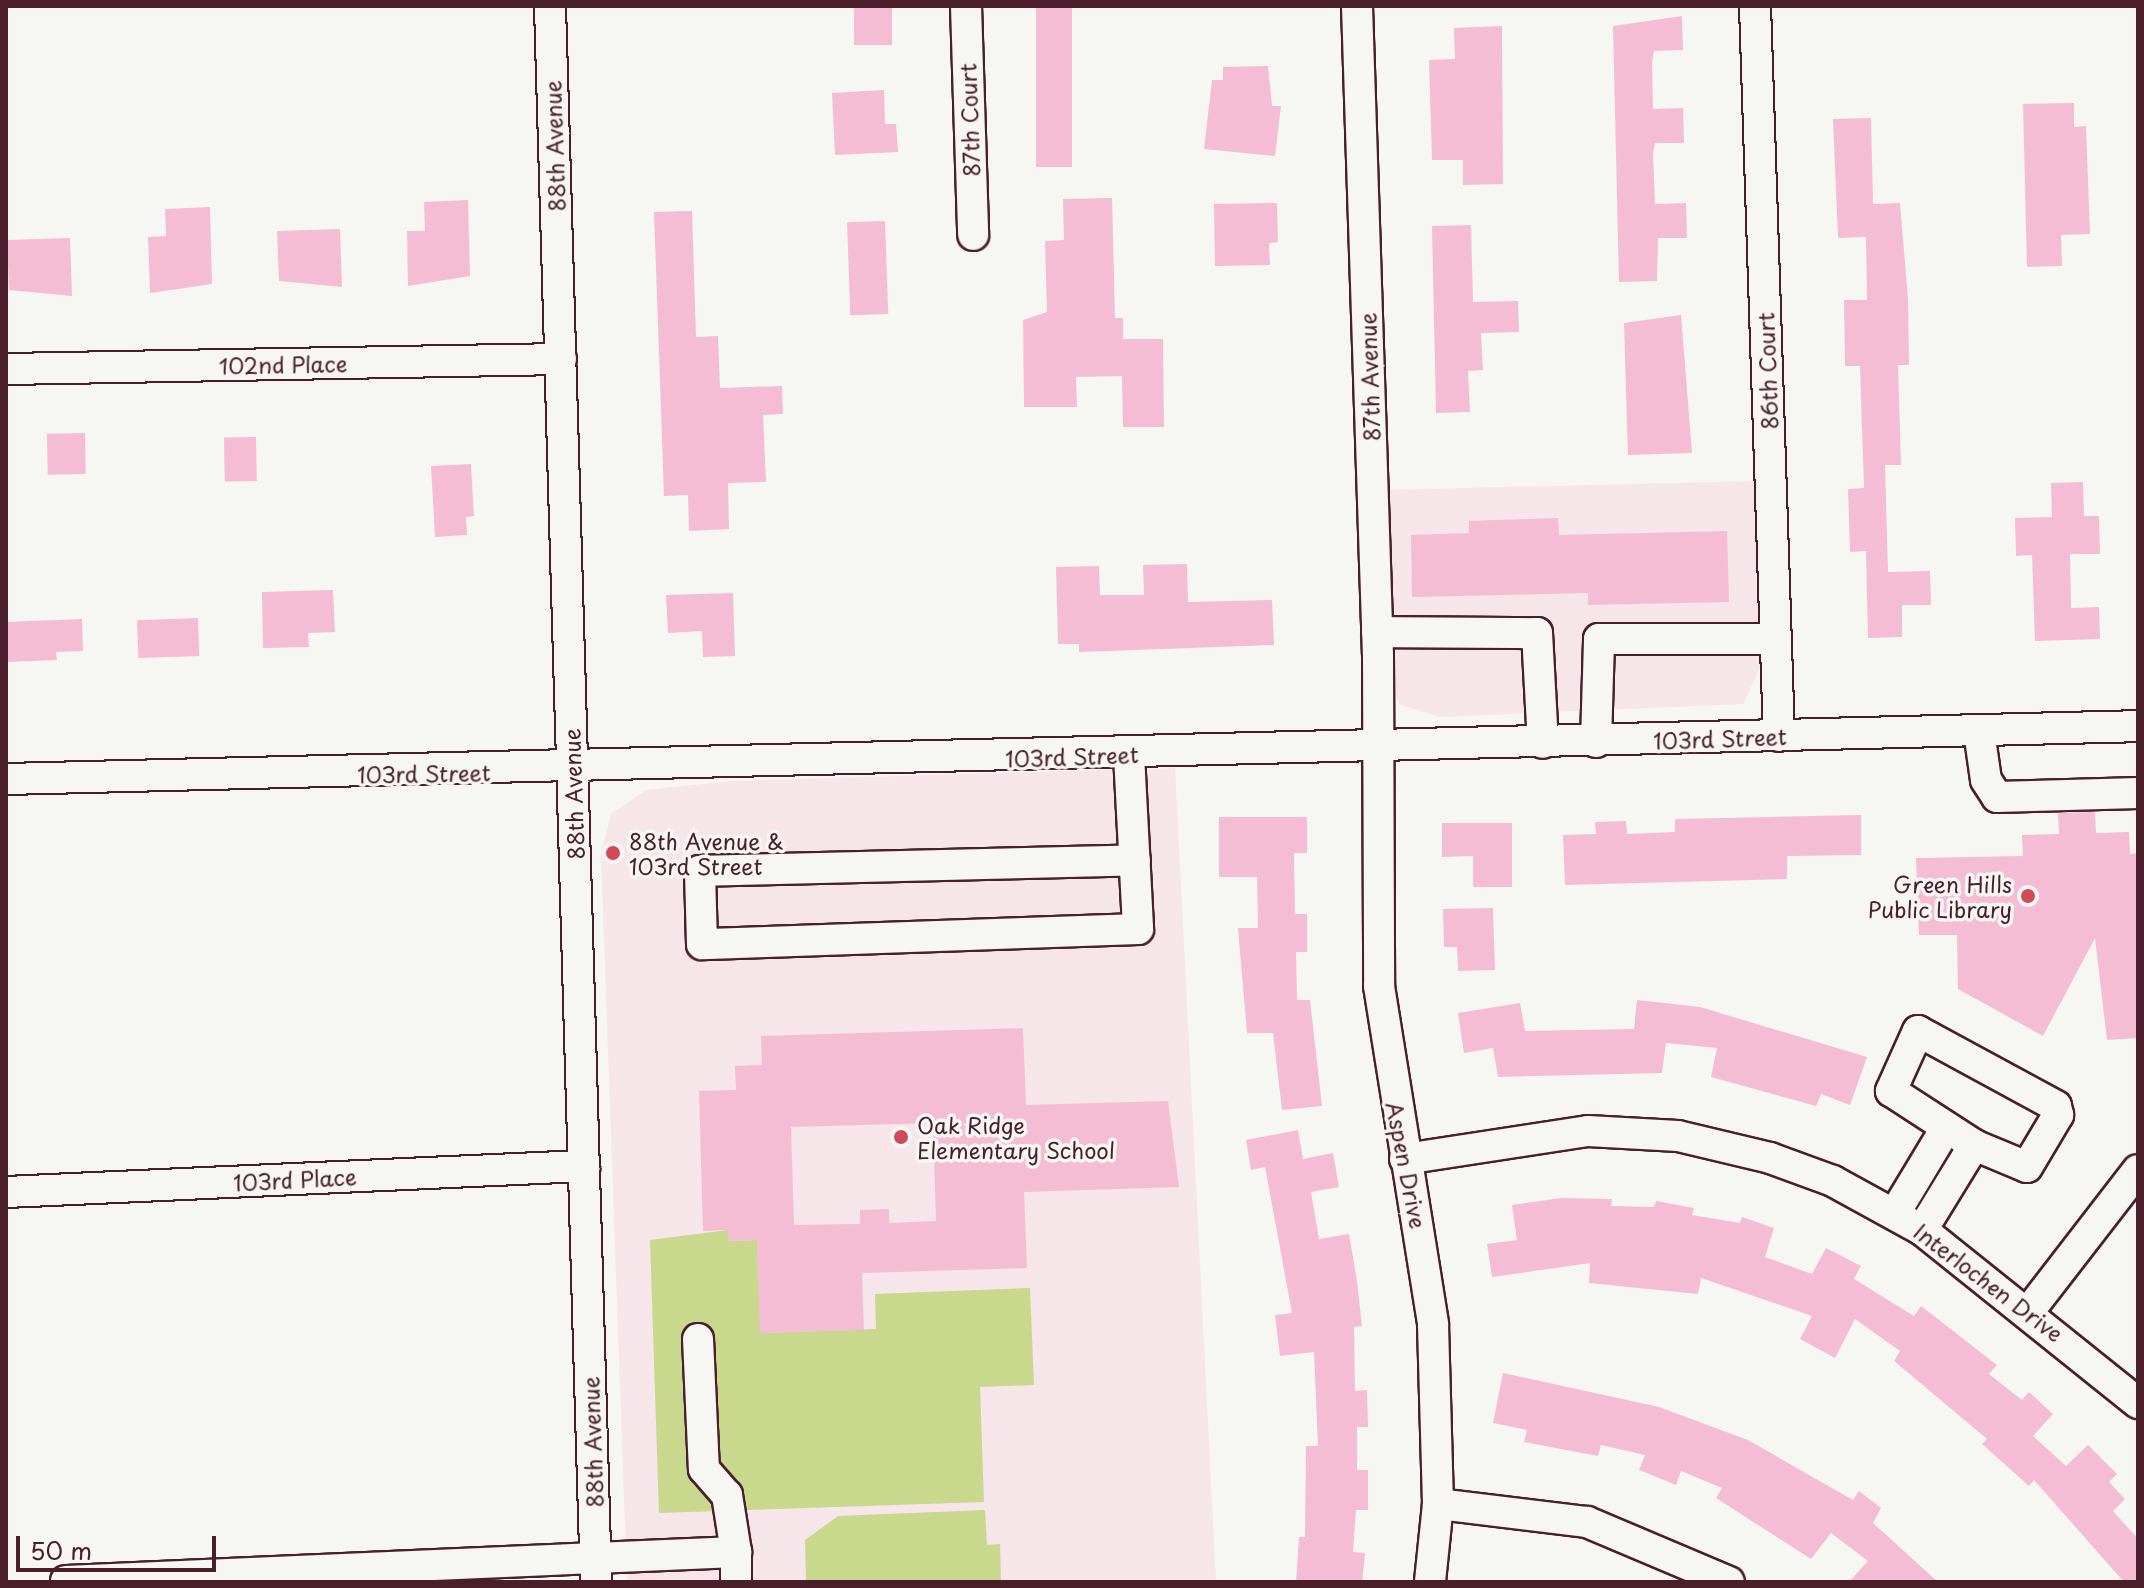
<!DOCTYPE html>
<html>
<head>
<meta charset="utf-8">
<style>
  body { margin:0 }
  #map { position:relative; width:2144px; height:1588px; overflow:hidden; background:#f6f6f2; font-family:"Playpen Sans",sans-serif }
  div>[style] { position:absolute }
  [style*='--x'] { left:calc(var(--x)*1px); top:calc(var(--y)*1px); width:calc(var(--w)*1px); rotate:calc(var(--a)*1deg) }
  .built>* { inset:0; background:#f6e5e9 }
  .green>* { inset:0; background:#c8d88c }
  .building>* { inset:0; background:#f5bdd4; transform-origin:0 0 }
  .roads { filter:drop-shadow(2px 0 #4a1f2b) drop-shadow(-2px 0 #4a1f2b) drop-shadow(0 2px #4a1f2b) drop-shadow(0 -2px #4a1f2b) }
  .minor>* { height:30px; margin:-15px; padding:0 15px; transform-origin:15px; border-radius:15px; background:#f6f6f2 }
  .dots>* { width:22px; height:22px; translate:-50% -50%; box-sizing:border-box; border:4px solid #f6f6f2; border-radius:50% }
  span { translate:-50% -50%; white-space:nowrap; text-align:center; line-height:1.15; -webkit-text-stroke:7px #f6f6f2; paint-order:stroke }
  .street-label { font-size:22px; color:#4a1f2b }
  .poi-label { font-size:22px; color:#4a1f2b }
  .left { translate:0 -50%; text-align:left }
  .right { translate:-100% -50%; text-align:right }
  .frame { position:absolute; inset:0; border:8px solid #4a1f2b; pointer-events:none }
  .scale { position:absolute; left:16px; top:1536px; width:200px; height:36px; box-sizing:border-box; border:4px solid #4a1f2b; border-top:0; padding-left:10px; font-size:24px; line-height:28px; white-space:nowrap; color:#4a1f2b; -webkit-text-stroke:6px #f6f6f2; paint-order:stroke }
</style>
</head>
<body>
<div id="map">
  <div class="built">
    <i style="clip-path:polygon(1755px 481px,1760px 668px,1743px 704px,1439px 717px,1399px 704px,1391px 681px,1386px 490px)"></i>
    <i style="clip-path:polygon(1175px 768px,1216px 1582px,627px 1582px,601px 853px,611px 814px,646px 790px,731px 781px)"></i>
  </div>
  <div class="green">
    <i style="clip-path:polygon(728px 1230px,729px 1241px,757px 1240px,761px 1333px,876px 1329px,875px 1294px,1030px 1288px,1034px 1385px,980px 1387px,984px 1502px,659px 1513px,650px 1240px)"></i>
    <i style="clip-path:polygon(985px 1510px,987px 1545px,1000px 1544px,1001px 1582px,806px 1582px,805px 1540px,838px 1516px)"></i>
  </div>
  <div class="building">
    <i style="left:854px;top:6px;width:38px;height:39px"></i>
    <i style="left:1036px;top:6px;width:36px;height:161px"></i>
    <i style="clip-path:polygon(1682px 16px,1683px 50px,1654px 51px,1652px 62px,1653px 109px,1683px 108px,1684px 143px,1655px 143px,1653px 154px,1655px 204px,1686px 203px,1687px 238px,1658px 238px,1657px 281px,1619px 282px,1613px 26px)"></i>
    <i style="clip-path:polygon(1502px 26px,1503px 184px,1463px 185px,1463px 160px,1432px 160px,1429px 60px,1455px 59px,1454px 28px)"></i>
    <i style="clip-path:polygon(1268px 66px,1272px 106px,1281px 106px,1275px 156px,1204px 149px,1212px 80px,1223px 80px,1223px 67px)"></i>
    <i style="clip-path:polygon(884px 90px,885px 124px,896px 124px,898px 152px,835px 155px,832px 93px)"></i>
    <i style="clip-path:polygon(2074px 103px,2074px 127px,2086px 126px,2090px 234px,2061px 235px,2062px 266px,2027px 267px,2023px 104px)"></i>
    <i style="clip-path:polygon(1871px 118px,1873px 204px,1900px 203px,1908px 299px,1909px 365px,1898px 365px,1901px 465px,1885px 465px,1888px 572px,1930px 571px,1931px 605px,1902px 605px,1902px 637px,1868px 638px,1866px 551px,1850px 552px,1848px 489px,1864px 488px,1860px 366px,1845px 366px,1844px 300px,1867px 300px,1866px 237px,1838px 238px,1833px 119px)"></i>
    <i style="clip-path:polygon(1112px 198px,1115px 318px,1123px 318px,1123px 339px,1163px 339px,1164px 427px,1123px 427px,1122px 376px,1076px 377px,1077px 407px,1024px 407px,1023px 320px,1047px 312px,1045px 241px,1064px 240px,1063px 199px)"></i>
    <i style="clip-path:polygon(468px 200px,470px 276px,408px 286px,407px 231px,425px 231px,424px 202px)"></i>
    <i style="clip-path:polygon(1277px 203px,1278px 242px,1269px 243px,1270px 265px,1215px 266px,1214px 204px)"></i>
    <i style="clip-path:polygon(210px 207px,212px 284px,150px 293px,148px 237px,166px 236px,165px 209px)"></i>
    <i style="clip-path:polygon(692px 211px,696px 337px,718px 336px,720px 388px,782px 386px,783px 414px,763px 415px,766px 482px,728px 483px,729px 529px,689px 531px,688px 495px,664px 496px,654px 212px)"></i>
    <i style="left:885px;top:221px;width:93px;height:38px;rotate:88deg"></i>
    <i style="clip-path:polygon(1471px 225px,1473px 302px,1518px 301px,1519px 332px,1481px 333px,1483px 370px,1468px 371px,1470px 412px,1436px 413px,1432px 226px)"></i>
    <i style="clip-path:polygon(340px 229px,342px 287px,279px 281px,277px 231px)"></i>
    <i style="clip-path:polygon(70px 238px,72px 296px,9px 290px,7px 240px)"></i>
    <i style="clip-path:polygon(1681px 315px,1692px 453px,1628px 455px,1624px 323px)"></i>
    <i style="left:85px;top:433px;width:41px;height:38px;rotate:89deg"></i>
    <i style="left:256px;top:437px;width:44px;height:32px;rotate:89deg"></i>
    <i style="clip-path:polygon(471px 464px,474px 516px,466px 517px,467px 535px,435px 537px,431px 466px)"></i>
    <i style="clip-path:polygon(2083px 482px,2084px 516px,2099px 516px,2100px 554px,2070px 554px,2071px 608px,2099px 607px,2100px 639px,2035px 641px,2032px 555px,2016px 556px,2015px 518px,2052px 517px,2051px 483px)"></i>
    <i style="clip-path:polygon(1558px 518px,1559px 535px,1727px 531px,1729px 602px,1588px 605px,1588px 593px,1412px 597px,1411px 535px,1469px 533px,1469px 521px)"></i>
    <i style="clip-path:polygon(1187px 564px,1188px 602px,1272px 600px,1274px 645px,1079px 652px,1079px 644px,1058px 644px,1056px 567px,1099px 566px,1100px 595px,1144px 595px,1143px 565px)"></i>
    <i style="clip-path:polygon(333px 590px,335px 632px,308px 633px,309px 647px,263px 648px,262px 592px)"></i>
    <i style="clip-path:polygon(733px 593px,735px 656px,703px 657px,702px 631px,668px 633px,666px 595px)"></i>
    <i style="left:198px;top:618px;width:38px;height:61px;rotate:88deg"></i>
    <i style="clip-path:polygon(82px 619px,83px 651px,56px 652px,57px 660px,6px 662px,6px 622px)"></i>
    <i style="clip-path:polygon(2095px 812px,2096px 833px,2129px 832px,2130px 854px,2138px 853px,2138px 1038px,2107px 1040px,2095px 938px,2043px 1036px,1958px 989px,1957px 935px,1919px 935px,1916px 858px,2023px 856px,2022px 835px,2059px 834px,2058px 813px)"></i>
    <i style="clip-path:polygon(1861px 815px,1861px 855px,1787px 856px,1787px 879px,1565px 885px,1563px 835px,1596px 834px,1595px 822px,1626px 821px,1627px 834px,1675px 832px,1675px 819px)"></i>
    <i style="clip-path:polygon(1219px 817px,1307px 817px,1307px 853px,1294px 853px,1295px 914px,1307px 914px,1307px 952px,1296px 952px,1297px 1000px,1310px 1000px,1322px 1106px,1282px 1110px,1273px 1033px,1247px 1033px,1238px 928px,1258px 928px,1257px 877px,1219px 877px)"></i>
    <i style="clip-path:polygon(1442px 823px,1512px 823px,1512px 887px,1473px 887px,1473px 856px,1442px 857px)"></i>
    <i style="clip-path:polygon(1493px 908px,1495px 970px,1458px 971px,1457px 947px,1444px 947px,1443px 909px)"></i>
    <i style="clip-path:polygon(1637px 1000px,1700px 1007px,1867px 1057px,1850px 1105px,1821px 1094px,1816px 1106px,1711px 1077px,1717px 1048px,1666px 1043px,1662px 1073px,1498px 1077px,1493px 1048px,1464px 1053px,1458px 1013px,1520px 1003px,1525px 1031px,1634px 1029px)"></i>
    <i style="clip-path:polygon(evenodd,1023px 1028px,1026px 1105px,1168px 1101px,1179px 1187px,1024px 1192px,1027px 1268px,862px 1273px,864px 1330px,760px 1333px,757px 1240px,728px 1241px,728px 1230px,703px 1231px,699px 1091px,736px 1090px,735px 1066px,762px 1065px,761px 1036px,1023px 1028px,933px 1123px,936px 1221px,889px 1223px,889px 1209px,860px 1210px,860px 1224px,794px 1225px,791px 1127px,933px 1123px)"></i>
    <i style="clip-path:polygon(1298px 1130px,1303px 1159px,1333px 1153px,1339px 1187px,1311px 1192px,1319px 1239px,1349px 1234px,1357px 1281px,1362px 1326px,1354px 1327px,1355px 1391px,1367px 1390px,1368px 1427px,1357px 1427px,1357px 1470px,1368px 1470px,1368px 1510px,1356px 1510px,1353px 1552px,1365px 1553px,1362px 1582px,1296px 1582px,1299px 1537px,1305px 1537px,1306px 1446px,1318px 1446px,1314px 1352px,1280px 1356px,1275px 1315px,1292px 1313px,1265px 1167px,1251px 1170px,1246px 1140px)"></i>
    <i style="clip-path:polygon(1561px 1198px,1612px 1199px,1611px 1206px,1654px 1207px,1656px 1201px,1694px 1208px,1692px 1215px,1740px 1223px,1742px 1217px,1774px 1228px,1765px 1257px,1812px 1274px,1826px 1248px,1861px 1266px,1854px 1279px,1914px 1316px,1921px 1306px,1997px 1365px,1989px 1374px,2022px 1400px,2029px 1392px,2053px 1414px,2033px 1436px,2066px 1466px,2088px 1445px,2117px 1474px,2109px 1482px,2125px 1499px,2113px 1511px,2138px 1539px,2138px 1582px,2124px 1582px,2034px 1480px,2029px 1486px,1982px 1444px,1987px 1439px,1894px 1361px,1900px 1351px,1855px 1319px,1835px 1358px,1800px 1339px,1812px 1316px,1701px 1278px,1698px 1294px,1589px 1283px,1590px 1263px,1492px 1277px,1487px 1244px,1517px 1240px,1512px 1205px)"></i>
    <i style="clip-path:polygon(1503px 1373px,1659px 1407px,1748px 1440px,1853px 1500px,1859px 1491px,1881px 1508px,1873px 1523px,1938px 1582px,1849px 1582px,1868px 1561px,1831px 1533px,1811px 1559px,1716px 1498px,1722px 1488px,1681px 1471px,1676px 1485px,1639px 1470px,1645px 1455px,1601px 1445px,1598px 1456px,1524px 1442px,1527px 1430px,1493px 1423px)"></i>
  </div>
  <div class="roads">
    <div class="minor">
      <i style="--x:550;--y:6;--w:1577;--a:88.33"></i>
      <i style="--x:966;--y:6;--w:229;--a:88.2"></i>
      <i style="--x:1357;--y:6;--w:649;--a:88.15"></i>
      <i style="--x:1378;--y:655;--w:331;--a:89.8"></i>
      <i style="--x:1379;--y:986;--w:343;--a:80.9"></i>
      <i style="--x:1433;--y:1325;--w:179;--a:88.4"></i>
      <i style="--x:1438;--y:1504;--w:78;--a:95.9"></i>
      <i style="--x:1755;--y:6;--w:730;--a:88.12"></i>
      <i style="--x:6;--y:369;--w:555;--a:-1.03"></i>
      <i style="--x:1377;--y:632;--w:160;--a:0.4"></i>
      <i style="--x:1537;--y:633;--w:110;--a:86.9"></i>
      <i style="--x:1979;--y:731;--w:49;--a:81.9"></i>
      <i style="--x:1986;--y:780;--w:20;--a:57"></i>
      <i style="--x:1997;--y:797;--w:141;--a:-1.6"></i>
      <i style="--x:1596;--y:742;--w:103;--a:-88.3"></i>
      <i style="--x:1599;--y:639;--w:177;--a:0"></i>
      <i style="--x:1129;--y:755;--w:174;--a:87"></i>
      <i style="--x:1138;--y:929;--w:436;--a:178"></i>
      <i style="--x:702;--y:944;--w:73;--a:-91.6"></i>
      <i style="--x:700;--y:871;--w:435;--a:-1.4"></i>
      <i style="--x:6;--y:779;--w:2133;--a:-1.42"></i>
      <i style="--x:1405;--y:1159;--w:185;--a:-8.7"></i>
      <i style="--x:1588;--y:1131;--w:90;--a:3.2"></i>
      <i style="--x:1678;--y:1136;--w:95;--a:13.4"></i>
      <i style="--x:1770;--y:1158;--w:67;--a:20.1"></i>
      <i style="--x:1833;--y:1181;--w:102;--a:28.8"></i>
      <i style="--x:1922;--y:1230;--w:277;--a:38.7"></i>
      <i style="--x:6;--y:1192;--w:579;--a:-2.58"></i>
      <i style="--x:1895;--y:1213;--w:99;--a:-59"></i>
      <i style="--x:1922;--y:1230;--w:100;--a:-58.5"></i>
      <i style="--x:1974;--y:1145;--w:57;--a:22.5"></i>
      <i style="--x:2027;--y:1167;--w:61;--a:-59.2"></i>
      <i style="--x:2058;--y:1115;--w:9;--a:-103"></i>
      <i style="--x:2056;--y:1106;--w:157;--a:-151.5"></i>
      <i style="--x:1918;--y:1031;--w:66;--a:114.2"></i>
      <i style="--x:1891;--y:1091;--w:99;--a:33"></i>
      <i style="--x:2029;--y:1311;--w:178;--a:-52.3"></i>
      <i style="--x:698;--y:1339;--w:130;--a:87.4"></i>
      <i style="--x:704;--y:1469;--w:35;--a:49"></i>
      <i style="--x:727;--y:1495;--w:58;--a:81"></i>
      <i style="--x:1438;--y:1504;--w:150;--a:6.9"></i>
      <i style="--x:1587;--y:1522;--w:154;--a:22.9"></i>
      <i style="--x:66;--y:1581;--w:671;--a:-2.48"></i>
      <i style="--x:736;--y:1552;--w:30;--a:90"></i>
    </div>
  </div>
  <div class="dots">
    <i style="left:613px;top:853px;background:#d1495b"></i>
    <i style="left:2028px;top:896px;background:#d1495b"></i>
    <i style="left:901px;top:1137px;background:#d1495b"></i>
  </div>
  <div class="street-label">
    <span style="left:969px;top:120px;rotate:-92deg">87th Court</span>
    <span style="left:554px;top:146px;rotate:-92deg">88th Avenue</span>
    <span style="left:283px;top:364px;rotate:-1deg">102nd Place</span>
    <span style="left:1767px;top:371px;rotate:-92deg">86th Court</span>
    <span style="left:1369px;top:377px;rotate:-92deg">87th Avenue</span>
    <span style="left:1720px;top:738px;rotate:-2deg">103rd Street</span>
    <span style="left:1072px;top:756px;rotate:-2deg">103rd Street</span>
    <span style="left:424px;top:773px;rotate:-1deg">103rd Street</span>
    <span style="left:573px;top:794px;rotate:-92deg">88th Avenue</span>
    <span style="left:1407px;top:1165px;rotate:79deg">Aspen Drive</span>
    <span style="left:295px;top:1179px;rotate:-3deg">103rd Place</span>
    <span style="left:1989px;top:1282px;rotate:37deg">Interlochen Drive</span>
    <span style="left:592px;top:1442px;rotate:-92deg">88th Avenue</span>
  </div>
  <div class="poi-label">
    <span class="left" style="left:629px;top:853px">88th Avenue &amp;<br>103rd Street</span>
    <span class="right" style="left:2012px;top:896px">Green Hills<br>Public Library</span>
    <span class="left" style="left:917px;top:1137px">Oak Ridge<br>Elementary School</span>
  </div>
  <div class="frame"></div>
  <div class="scale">50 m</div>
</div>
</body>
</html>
